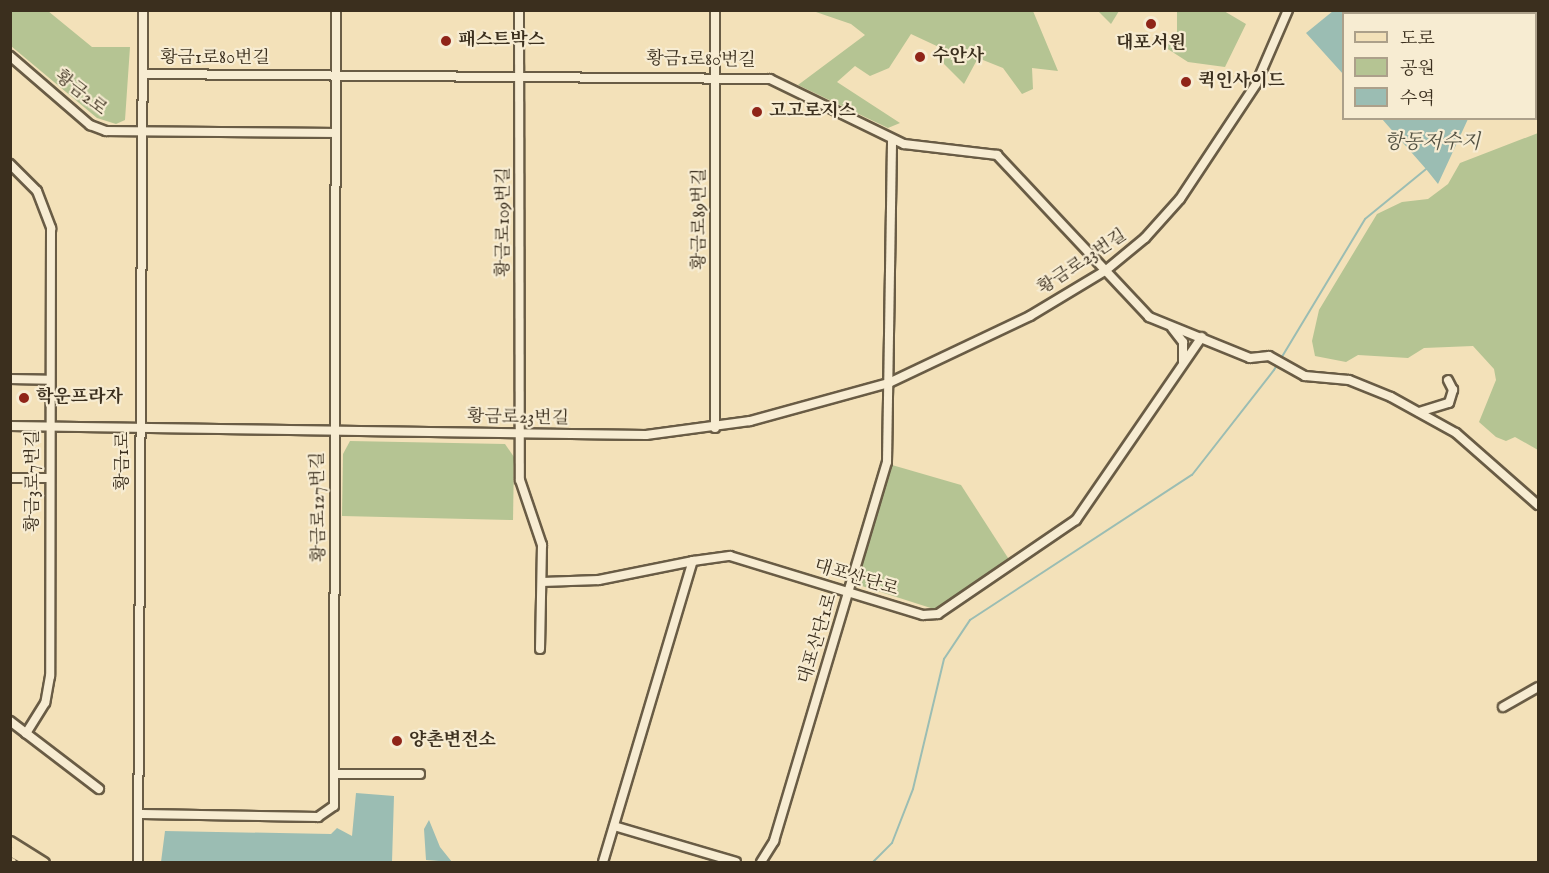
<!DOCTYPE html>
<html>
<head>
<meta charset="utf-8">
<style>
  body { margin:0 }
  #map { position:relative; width:1549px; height:873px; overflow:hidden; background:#f3e1b9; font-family:"IM FELL English","Noto Serif KR",serif }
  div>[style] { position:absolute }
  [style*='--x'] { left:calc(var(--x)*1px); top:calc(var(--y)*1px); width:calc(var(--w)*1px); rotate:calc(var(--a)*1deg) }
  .green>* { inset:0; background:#b5c493 }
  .water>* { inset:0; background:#9bbdb3 }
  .stream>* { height:2px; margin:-1px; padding:0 1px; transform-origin:1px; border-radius:1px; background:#9bbdb3 }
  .roads { filter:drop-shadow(2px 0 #695c45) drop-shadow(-2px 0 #695c45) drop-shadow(0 2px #695c45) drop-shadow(0 -2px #695c45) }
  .minor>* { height:8px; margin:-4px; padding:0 4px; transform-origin:4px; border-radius:4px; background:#f7ecd2 }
  .major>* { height:9px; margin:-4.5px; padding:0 4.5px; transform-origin:4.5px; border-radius:4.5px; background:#f3e1b9 }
  .dots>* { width:16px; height:16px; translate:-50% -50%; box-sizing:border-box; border:3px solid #f7ecd2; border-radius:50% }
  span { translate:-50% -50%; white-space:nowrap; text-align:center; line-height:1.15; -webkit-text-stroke:4.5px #f7ecd2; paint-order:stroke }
  .poi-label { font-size:18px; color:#3b2f1e; font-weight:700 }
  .left { translate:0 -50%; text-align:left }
  .street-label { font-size:18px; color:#3b2f1e }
  .water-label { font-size:20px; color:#535243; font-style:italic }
  .frame { position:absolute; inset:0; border:12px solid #3b2f1e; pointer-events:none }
  .legend { position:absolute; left:1342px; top:12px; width:195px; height:108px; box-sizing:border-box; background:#f7ecd2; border:2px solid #aca08a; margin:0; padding:8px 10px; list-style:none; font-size:18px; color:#3b2f1e }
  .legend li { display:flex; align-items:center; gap:12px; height:30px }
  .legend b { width:30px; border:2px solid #aca08a }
</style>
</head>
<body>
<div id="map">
  <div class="green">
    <i style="clip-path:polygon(48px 11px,92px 47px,130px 47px,125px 120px,116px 124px,97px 118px,11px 46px,11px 11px)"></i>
    <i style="clip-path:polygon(813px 11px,1033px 11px,1058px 71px,1032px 68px,1033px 89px,1022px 94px,1003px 68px,978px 58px,964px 84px,944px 64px,941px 48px,911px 34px,889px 68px,870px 76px,855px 66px,837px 82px,900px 123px,888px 128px,798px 85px,865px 35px,851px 24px)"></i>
    <i style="clip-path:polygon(1098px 11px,1119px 11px,1111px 24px)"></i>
    <i style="clip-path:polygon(1177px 11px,1224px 11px,1246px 24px,1225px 67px,1188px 62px,1160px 44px,1177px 37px)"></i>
    <i style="clip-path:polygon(1538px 133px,1538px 450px,1515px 437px,1506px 441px,1496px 437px,1479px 422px,1496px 380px,1494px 369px,1473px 346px,1424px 348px,1408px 358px,1358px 355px,1346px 362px,1315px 356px,1312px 341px,1319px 310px,1377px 214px,1402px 202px,1428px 199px,1448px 184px,1460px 163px)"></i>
    <i style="clip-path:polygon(350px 441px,505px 444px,514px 457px,513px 520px,342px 516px,343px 454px)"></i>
    <i style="clip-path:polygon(892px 465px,961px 485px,1010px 561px,937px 610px,862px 586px,861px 570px)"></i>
  </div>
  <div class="water">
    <i style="clip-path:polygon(1333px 11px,1538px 11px,1538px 59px,1536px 14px,1344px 14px,1343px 74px,1306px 33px)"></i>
    <i style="clip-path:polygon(1382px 119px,1468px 119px,1438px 184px,1426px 169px)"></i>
    <i style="clip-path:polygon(356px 793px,394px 796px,392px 862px,161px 862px,165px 831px,331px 834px,337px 828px,352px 836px)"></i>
    <i style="clip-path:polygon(429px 820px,440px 847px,452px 862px,426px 860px,424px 829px)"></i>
  </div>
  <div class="stream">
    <i style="--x:873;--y:862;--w:27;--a:-45"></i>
    <i style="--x:892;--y:843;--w:58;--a:-68.7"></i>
    <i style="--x:913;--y:789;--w:134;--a:-76.6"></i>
    <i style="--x:944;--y:659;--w:47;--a:-56.3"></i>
    <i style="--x:970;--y:620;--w:265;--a:-33.2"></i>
    <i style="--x:1192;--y:475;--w:133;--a:-52"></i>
    <i style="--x:1274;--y:370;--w:176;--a:-58.9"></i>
    <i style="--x:1365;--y:219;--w:79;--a:-39.3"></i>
  </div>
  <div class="roads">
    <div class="minor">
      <i style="--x:519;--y:10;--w:470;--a:89.9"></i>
      <i style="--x:520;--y:480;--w:69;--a:71.3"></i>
      <i style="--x:542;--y:545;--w:104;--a:91.1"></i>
      <i style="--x:715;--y:10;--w:418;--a:90"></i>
      <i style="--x:10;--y:56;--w:106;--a:40.8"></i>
      <i style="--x:90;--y:125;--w:17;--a:21"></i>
      <i style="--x:106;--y:131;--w:228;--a:0.5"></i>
      <i style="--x:143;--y:74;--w:627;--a:0.46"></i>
      <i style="--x:770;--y:79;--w:149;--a:25.9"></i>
      <i style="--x:904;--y:144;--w:94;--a:6.7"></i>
      <i style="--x:997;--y:155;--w:222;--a:46.8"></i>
      <i style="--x:1149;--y:317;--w:109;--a:22.1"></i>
      <i style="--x:1250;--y:358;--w:19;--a:-6"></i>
      <i style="--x:1269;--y:356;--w:41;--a:29.1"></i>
      <i style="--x:1305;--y:376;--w:44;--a:5.2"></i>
      <i style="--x:1349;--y:380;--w:45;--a:22"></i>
      <i style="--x:1391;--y:397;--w:74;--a:29"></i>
      <i style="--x:1456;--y:433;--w:109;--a:41.3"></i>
      <i style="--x:10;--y:164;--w:38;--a:45"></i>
      <i style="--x:37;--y:191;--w:40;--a:69"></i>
      <i style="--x:51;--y:228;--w:448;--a:90.1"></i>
      <i style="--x:50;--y:676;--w:27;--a:100"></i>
      <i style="--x:45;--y:703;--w:36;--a:122"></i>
      <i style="--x:1172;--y:328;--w:18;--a:52"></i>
      <i style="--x:1183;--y:342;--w:20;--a:90"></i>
      <i style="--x:10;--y:379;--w:39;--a:1"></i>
      <i style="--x:1419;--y:412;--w:31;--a:-17"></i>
      <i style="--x:1449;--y:403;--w:14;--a:-73"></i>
      <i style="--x:1453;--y:390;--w:11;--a:-117"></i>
      <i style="--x:10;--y:426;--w:636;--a:0.81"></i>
      <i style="--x:646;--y:435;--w:105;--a:-7.7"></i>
      <i style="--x:750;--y:421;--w:144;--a:-15.3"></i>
      <i style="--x:889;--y:383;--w:156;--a:-25.4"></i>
      <i style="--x:1030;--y:316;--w:87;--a:-31"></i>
      <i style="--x:1105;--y:271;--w:52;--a:-39.5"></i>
      <i style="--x:1145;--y:238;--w:52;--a:-48.1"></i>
      <i style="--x:1180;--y:199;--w:138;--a:-56.5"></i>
      <i style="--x:1256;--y:84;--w:81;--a:-66.6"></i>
      <i style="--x:10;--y:478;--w:38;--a:0"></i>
      <i style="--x:542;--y:582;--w:57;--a:-2"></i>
      <i style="--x:599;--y:580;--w:96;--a:-11.4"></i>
      <i style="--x:1503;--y:707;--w:40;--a:-29.7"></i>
      <i style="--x:10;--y:721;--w:112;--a:37.4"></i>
      <i style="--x:336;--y:774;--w:84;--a:0"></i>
      <i style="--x:142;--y:814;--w:176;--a:1"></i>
      <i style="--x:318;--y:817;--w:19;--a:-35"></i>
      <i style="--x:334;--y:806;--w:796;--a:-89.86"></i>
      <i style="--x:614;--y:826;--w:127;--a:16.4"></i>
      <i style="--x:138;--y:862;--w:852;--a:-89.66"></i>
      <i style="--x:603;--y:862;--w:314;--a:-73.4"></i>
      <i style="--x:693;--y:561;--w:37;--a:-8"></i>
      <i style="--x:730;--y:556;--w:202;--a:17"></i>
      <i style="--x:923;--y:615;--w:15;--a:-4"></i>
      <i style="--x:938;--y:614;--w:167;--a:-34.3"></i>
      <i style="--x:1076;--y:520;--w:222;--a:-55.5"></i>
      <i style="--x:761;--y:862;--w:25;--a:-58"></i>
      <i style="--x:774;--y:841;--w:395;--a:-73.4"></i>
      <i style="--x:887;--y:462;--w:322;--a:-89.1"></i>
    </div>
    <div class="major">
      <i style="--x:10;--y:841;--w:40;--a:32"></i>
      <i style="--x:10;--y:851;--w:24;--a:28"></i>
      <i style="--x:10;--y:862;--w:1;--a:0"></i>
    </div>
  </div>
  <div class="dots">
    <i style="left:1151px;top:24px;background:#8f2418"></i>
    <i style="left:446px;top:41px;background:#8f2418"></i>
    <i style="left:920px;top:57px;background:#8f2418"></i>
    <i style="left:1186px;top:82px;background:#8f2418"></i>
    <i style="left:757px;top:112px;background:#8f2418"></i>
    <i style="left:24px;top:398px;background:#8f2418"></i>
    <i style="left:397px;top:741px;background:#8f2418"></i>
  </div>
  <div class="poi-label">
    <span class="left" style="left:458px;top:41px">패스트박스</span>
    <span style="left:1151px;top:44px">대포서원</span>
    <span class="left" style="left:932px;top:57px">수안사</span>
    <span class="left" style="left:1198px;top:82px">퀵인사이드</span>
    <span class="left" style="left:769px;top:112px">고고로지스</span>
    <span class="left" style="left:36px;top:398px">학운프라자</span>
    <span class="left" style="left:409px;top:741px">양촌변전소</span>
  </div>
  <div class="street-label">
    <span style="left:215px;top:59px">황금1로80번길</span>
    <span style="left:701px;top:61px;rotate:1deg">황금1로80번길</span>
    <span style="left:80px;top:94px;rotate:38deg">황금2로</span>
    <span style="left:701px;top:219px;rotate:-90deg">황금로89번길</span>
    <span style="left:505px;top:222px;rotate:-90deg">황금로109번길</span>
    <span style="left:1083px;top:263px;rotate:-34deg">황금로23번길</span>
    <span style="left:518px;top:419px;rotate:1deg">황금로23번길</span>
    <span style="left:124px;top:461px;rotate:-90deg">황금1로</span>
    <span style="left:34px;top:481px;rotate:-90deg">황금3로7번길</span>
    <span style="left:320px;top:507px;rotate:-91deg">황금로127번길</span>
    <span style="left:856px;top:579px;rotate:17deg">대포산단로</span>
    <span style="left:819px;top:639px;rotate:-73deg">대포산단1로</span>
  </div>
  <div class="water-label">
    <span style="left:1432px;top:142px">항동저수지</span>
  </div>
  <div class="frame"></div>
  <ul class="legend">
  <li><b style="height:8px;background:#f3e1b9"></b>도로</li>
  <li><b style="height:16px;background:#b5c493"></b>공원</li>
  <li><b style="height:16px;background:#9bbdb3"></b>수역</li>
  </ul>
</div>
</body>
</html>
